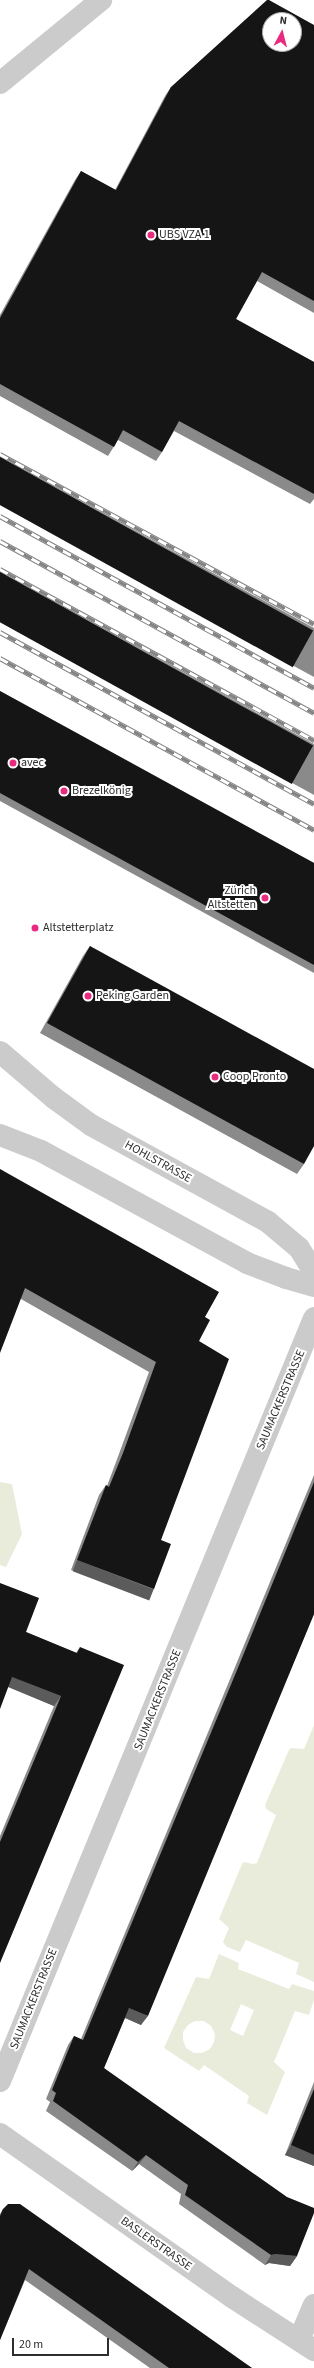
<!DOCTYPE html>
<html>
<head>
<meta charset="utf-8">
<style>
  body { margin:0 }
  #map { position:relative; width:314px; height:2368px; overflow:hidden; background:#fff; font-family:"Source Sans 3",sans-serif }
  div>[style] { position:absolute }
  [style*='--x'] { left:calc(var(--x)*1px); top:calc(var(--y)*1px); width:calc(var(--w)*1px); rotate:calc(var(--a)*1deg) }
  .green>* { inset:0; background:#eaecdb }
  .minor>* { height:22px; margin:-11px; padding:0 11px; transform-origin:11px; border-radius:11px; background:#cbcbcb }
  .tertiary>* { height:22px; margin:-11px; padding:0 11px; transform-origin:11px; border-radius:11px; background:#cbcbcb }
  .rail>* { height:4.5px; margin-top:-2.25px; transform-origin:0; background:repeating-linear-gradient(90deg,#fff 0 9px,#838383 0 18px); box-sizing:border-box; border-block:1px solid #838383 }
  .wall>* { inset:0; background:#8a8a8a }
  .shaded-wall>* { inset:0; background:#5b5b5b; transform-origin:0 0 }
  .building>* { inset:0; background:#151515; transform-origin:0 0 }
  .dots>* { width:11px; height:11px; translate:-50% -50%; box-sizing:border-box; border:2px solid #fff; border-radius:50% }
  span { translate:-50% -50%; white-space:nowrap; text-align:center; line-height:1.15; -webkit-text-stroke:4px #fff; paint-order:stroke }
  .poi-label { font-size:12px; color:#2e2e2e }
  .left { translate:0 -50%; text-align:left }
  .right { translate:-100% -50%; text-align:right }
  .street-label { font-size:12px; color:#2e2e2e }
  .north { position:absolute; left:262px; top:12px; width:40px; height:40px; box-sizing:border-box; background:#fff; border:1px solid #ababab; border-radius:50%; rotate:7deg; font-size:11px; font-weight:700; line-height:16px; text-align:center; color:#2e2e2e }
  .north::after { content:''; display:block; margin:auto; width:14px; height:18px; background:#e92b7f; clip-path:polygon(50% 0,100% 100%,50% 72%,0 100%) }
  .scale { position:absolute; left:12px; top:2338px; width:97px; height:18px; box-sizing:border-box; border:2px solid #2e2e2e; border-top:0; padding-left:5px; font-size:12px; line-height:14px; white-space:nowrap; color:#2e2e2e; -webkit-text-stroke:3px #fff; paint-order:stroke }
</style>
</head>
<body>
<div id="map">
  <div class="green">
    <i style="clip-path:polygon(0 1482px,12px 1484px,22px 1534px,6px 1567px,0 1565px)"></i>
    <i style="clip-path:polygon(314px 1725px,314px 1982px,296px 1974px,299px 1963px,246px 1940px,240px 1952px,227px 1947px,223px 1942px,229px 1928px,219px 1919px,242px 1864px,244px 1862px,253px 1864px,257px 1863px,276px 1815px,266px 1809px,265px 1805px,289px 1750px,291px 1748px,304px 1749px)"></i>
    <i style="clip-path:polygon(evenodd,219px 1954px,239px 1963px,238px 1969px,289px 1989px,292px 1984px,314px 1991px,314px 2000px,309px 2015px,295px 2011px,274px 2062px,285px 2072px,267px 2115px,247px 2103px,249px 2096px,204px 2065px,199px 2071px,164px 2048px,196px 1977px,209px 1979px,219px 1954px,241px 2004px,254px 2010px,243px 2036px,230px 2030px,241px 2004px,219px 1954px,195px 2021px,204px 2021px,211px 2026px,215px 2034px,214px 2042px,210px 2049px,202px 2053px,194px 2053px,186px 2048px,183px 2040px,183px 2032px,188px 2025px,195px 2021px)"></i>
  </div>
  <div class="minor">
    <i style="--x:0;--y:83;--w:131;--a:-39.4"></i>
    <i style="--x:0;--y:2081;--w:825;--a:-67.63"></i>
    <i style="--x:0;--y:2134;--w:284;--a:35.1"></i>
    <i style="--x:232;--y:2297;--w:98;--a:32.9"></i>
    <i style="--x:299;--y:2340;--w:38;--a:-67"></i>
  </div>
  <div class="tertiary">
    <i style="--x:0;--y:1052;--w:71;--a:40.4"></i>
    <i style="--x:54;--y:1098;--w:46;--a:36.1"></i>
    <i style="--x:91;--y:1125;--w:202;--a:28.7"></i>
    <i style="--x:268;--y:1222;--w:40;--a:40"></i>
    <i style="--x:299;--y:1248;--w:28;--a:58"></i>
    <i style="--x:0;--y:1135;--w:44;--a:21.3"></i>
    <i style="--x:41;--y:1151;--w:234;--a:28.5"></i>
    <i style="--x:247;--y:1263;--w:42;--a:21"></i>
    <i style="--x:286;--y:1278;--w:29;--a:16"></i>
  </div>
  <div class="rail">
    <i style="--x:0;--y:454;--w:357;--a:28.4"></i>
    <i style="--x:0;--y:516;--w:358;--a:28.7"></i>
    <i style="--x:0;--y:541;--w:358;--a:28.7"></i>
    <i style="--x:0;--y:569;--w:358;--a:28.6"></i>
    <i style="--x:0;--y:632;--w:358;--a:28.7"></i>
    <i style="--x:0;--y:658;--w:358;--a:28.7"></i>
  </div>
  <div class="wall">
    <i style="clip-path:polygon(314px 25px,314px 313px,257px 281px,236px 319px,314px 362px,314px 499px,310px 504px,174px 431px,162px 452px,156px 461px,118px 440px,108px 456px,0 396px,0 315px,75px 180px,81px 171px,115px 190px,165px 96px,171px 87px)"></i>
    <i style="clip-path:polygon(0 457px,314px 628px,314px 677px,0 505px)"></i>
    <i style="clip-path:polygon(0 572px,314px 744px,314px 795px,0 622px)"></i>
    <i style="clip-path:polygon(0 691px,314px 863px,314px 973px,0 801px)"></i>
    <i style="clip-path:polygon(90px 946px,304px 1164px,297px 1174px,40px 1033px,83px 956px)"></i>
    <i style="clip-path:polygon(0 1169px,205px 1317px,199px 1341px,161px 1540px,154px 1589px,147px 1599px,71px 1570px,99px 1495px,106px 1485px,107px 1486px,116px 1462px,149px 1372px,21px 1299px)"></i>
    <i style="clip-path:polygon(314px 1475px,314px 1614px,141px 2025px,125px 2018px,104px 2068px,297px 2256px,290px 2266px,269px 2263px,265px 2265px,179px 2204px,181px 2194px,139px 2164px,132px 2171px,46px 2111px,50px 2102px,46px 2099px,68px 2045px,74px 2036px,81px 2039px,228px 1684px)"></i>
    <i style="clip-path:polygon(26px 1632px,76px 1653px,80px 1647px,0 1963px,0 1836px,54px 1706px,8px 1687px)"></i>
    <i style="clip-path:polygon(314px 2082px,314px 2166px,285px 2155px)"></i>
    <i style="clip-path:polygon(3px 2209px,252px 2368px,150px 2368px,25px 2280px,0 2340px,0 2214px)"></i>
  </div>
  <div class="shaded-wall">
    <i style="left:77px;top:1560px;width:82px;height:12px;rotate:21deg"></i>
    <i style="clip-path:polygon(12px 1677px,61px 1696px,54px 1706px,6px 1686px)"></i>
    <i style="clip-path:polygon(129px 2008px,148px 2016px,141px 2025px,123px 2017px)"></i>
    <i style="clip-path:polygon(291px 2145px,314px 2155px,314px 2166px,285px 2155px)"></i>
    <i style="clip-path:polygon(146px 2155px,139px 2164px,132px 2171px,138px 2162px)"></i>
    <i style="clip-path:polygon(275px 2254px,297px 2256px,290px 2266px,269px 2263px,265px 2265px,271px 2255px)"></i>
  </div>
  <div class="building">
    <i style="clip-path:polygon(evenodd,267px 0,269px 0,314px 25px,314px 301px,262px 272px,236px 319px,314px 362px,314px 494px,179px 421px,162px 452px,123px 430px,114px 447px,0 384px,0 318px,81px 171px,116px 190px,171px 87px,267px 0,270px 20px,294px 20px,294px 44px,270px 44px,270px 20px)"></i>
    <i style="left:0;top:457px;width:358px;height:42px;rotate:29deg"></i>
    <i style="left:0;top:572px;width:358px;height:44px;rotate:29deg"></i>
    <i style="clip-path:polygon(0 691px,314px 863px,314px 965px,0 793px)"></i>
    <i style="clip-path:polygon(90px 946px,314px 1069px,314px 1146px,304px 1164px,47px 1023px)"></i>
    <i style="clip-path:polygon(0 1169px,219px 1292px,205px 1317px,210px 1320px,199px 1341px,229px 1359px,161px 1540px,171px 1544px,154px 1589px,77px 1560px,106px 1485px,109px 1487px,123px 1453px,156px 1362px,25px 1288px,0 1353px)"></i>
    <i style="clip-path:polygon(314px 1482px,314px 1614px,148px 2016px,129px 2008px,104px 2068px,287px 2197px,314px 2208px,314px 2213px,297px 2256px,275px 2254px,271px 2255px,185px 2195px,188px 2185px,146px 2155px,138px 2162px,53px 2101px,56px 2093px,52px 2090px,74px 2036px,83px 2040px,235px 1675px)"></i>
    <i style="clip-path:polygon(0 1583px,39px 1598px,26px 1632px,77px 1653px,80px 1647px,124px 1665px,0 1963px,0 1842px,61px 1696px,12px 1677px,0 1709px)"></i>
    <i style="clip-path:polygon(314px 2089px,314px 2155px,291px 2145px)"></i>
    <i style="clip-path:polygon(8px 2204px,20px 2204px,252px 2368px,169px 2368px,29px 2269px,0 2340px,0 2216px,3px 2209px)"></i>
  </div>
  <div class="dots">
    <i style="left:151px;top:235px;background:#e92b7f"></i>
    <i style="left:13px;top:763px;background:#e92b7f"></i>
    <i style="left:64px;top:791px;background:#e92b7f"></i>
    <i style="left:265px;top:898px;background:#e92b7f"></i>
    <i style="left:35px;top:928px;background:#e92b7f"></i>
    <i style="left:88px;top:996px;background:#e92b7f"></i>
    <i style="left:215px;top:1077px;background:#e92b7f"></i>
  </div>
  <div class="poi-label">
    <span class="left" style="left:159px;top:235px">UBS VZA 1</span>
    <span class="left" style="left:21px;top:763px">avec</span>
    <span class="left" style="left:72px;top:791px">Brezelkönig</span>
    <span class="right" style="left:256px;top:898px">Zürich<br>Altstetten</span>
    <span class="left" style="left:43px;top:928px">Altstetterplatz</span>
    <span class="left" style="left:96px;top:996px">Peking Garden</span>
    <span class="left" style="left:223px;top:1077px">Coop Pronto</span>
  </div>
  <div class="street-label">
    <span style="left:158px;top:1162px;rotate:29deg">HOHLSTRASSE</span>
    <span style="left:281px;top:1400px;rotate:-67deg">SAUMACKERSTRASSE</span>
    <span style="left:158px;top:1700px;rotate:-68deg">SAUMACKERSTRASSE</span>
    <span style="left:34px;top:1999px;rotate:-68deg">SAUMACKERSTRASSE</span>
    <span style="left:156px;top:2244px;rotate:35deg">BASLERSTRASSE</span>
  </div>
  <div class="north">N</div>
  <div class="scale">20 m</div>
</div>
</body>
</html>
